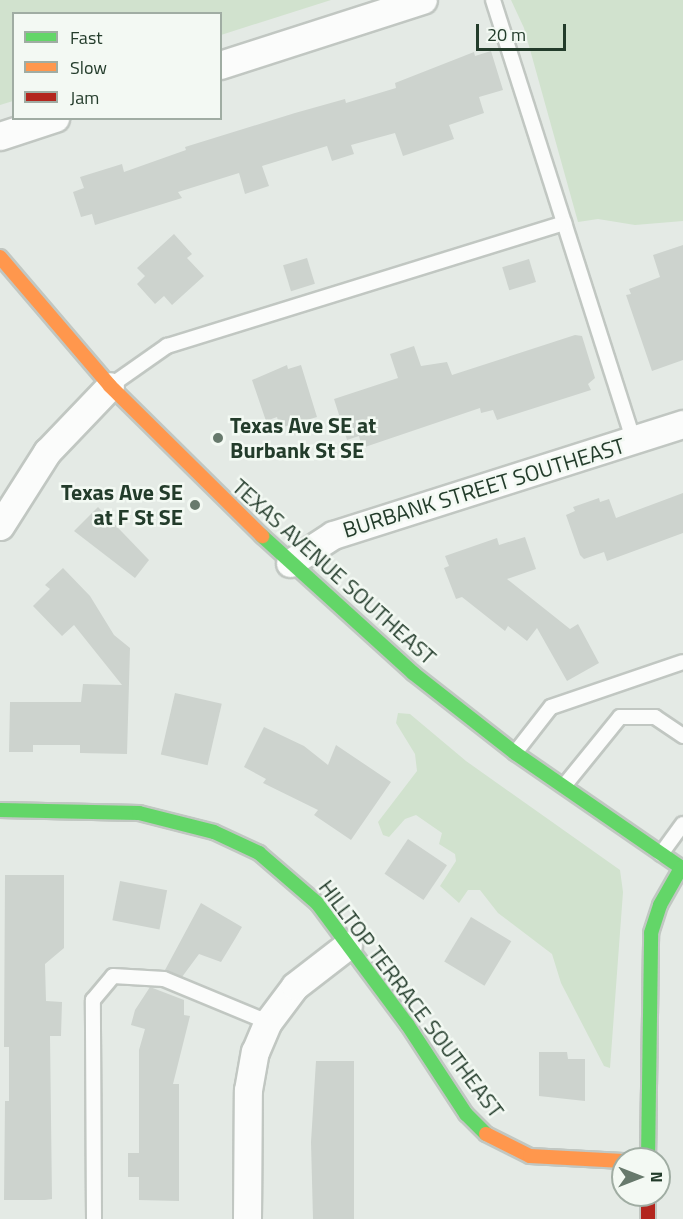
<!DOCTYPE html>
<html>
<head>
<meta charset="utf-8">
<style>
  body { margin:0 }
  #map { position:relative; width:683px; height:1219px; overflow:hidden; background:#e4eae5; font-family:"Titillium Web",sans-serif }
  div>[style] { position:absolute }
  [style*='--x'] { left:calc(var(--x)*1px); top:calc(var(--y)*1px); width:calc(var(--w)*1px); rotate:calc(var(--a)*1deg) }
  .green>* { inset:0; background:#d1e2ce }
  .building>* { inset:0; background:#cdd3ce; transform-origin:0 0 }
  .roads { filter:drop-shadow(2px 0 #c1c7c2) drop-shadow(-2px 0 #c1c7c2) drop-shadow(0 2px #c1c7c2) drop-shadow(0 -2px #c1c7c2) }
  .lane>* { height:14px; margin:-7px; padding:0 7px; transform-origin:7px; border-radius:7px; background:#fbfcfb }
  .street>* { height:27px; margin:-13.5px; padding:0 13.5px; transform-origin:13.5px; border-radius:13.5px; background:#fbfcfb }
  .fast>* { height:14px; margin:-7px; padding:0 7px; transform-origin:7px; border-radius:7px; background:#63d668 }
  .slow>* { height:14px; margin:-7px; padding:0 7px; transform-origin:7px; border-radius:7px; background:#ff974d }
  .jam>* { height:14px; margin:-7px; padding:0 7px; transform-origin:7px; border-radius:7px; background:#b3261e }
  .dots>* { width:16px; height:16px; translate:-50% -50%; box-sizing:border-box; border:3px solid #f3f9f3; border-radius:50% }
  span { translate:-50% -50%; white-space:nowrap; text-align:center; line-height:1.15; -webkit-text-stroke:5px #f3f9f3; paint-order:stroke }
  .poi-label { font-size:22px; color:#233c2b; font-weight:700 }
  .left { translate:0 -50%; text-align:left }
  .right { translate:-100% -50%; text-align:right }
  .street-label { font-size:22px; color:#233c2b }
  .legend { position:absolute; left:12px; top:12px; width:210px; height:108px; box-sizing:border-box; background:#f3f9f3; border:2px solid #a0ada3; margin:0; padding:8px 10px; list-style:none; font-size:18px; color:#233c2b }
  .legend li { display:flex; align-items:center; gap:12px; height:30px }
  .legend b { width:30px; border:2px solid #a0ada3 }
  .north { position:absolute; left:611px; top:1147px; width:60px; height:60px; box-sizing:border-box; background:#f3f9f3; border:2px solid #a0ada3; border-radius:50%; rotate:90deg; font-size:16px; font-weight:700; line-height:24px; text-align:center; color:#233c2b }
  .north::after { content:''; display:block; margin:auto; width:21px; height:27px; background:#67796c; clip-path:polygon(50% 0,100% 100%,50% 72%,0 100%) }
  .scale { position:absolute; left:476px; top:24px; width:90px; height:27px; box-sizing:border-box; border:3px solid #233c2b; border-top:0; padding-left:8px; font-size:18px; line-height:21px; white-space:nowrap; color:#233c2b; -webkit-text-stroke:4px #f3f9f3; paint-order:stroke }
</style>
</head>
<body>
<div id="map">
  <div class="green">
    <i style="clip-path:polygon(0 0,331px 0,221px 35px,220px 14px,14px 14px,13px 101px,0 105px)"></i>
    <i style="clip-path:polygon(511px 0,683px 0,683px 221px,635px 225px,598px 219px,578px 222px,524px 28px)"></i>
    <i style="clip-path:polygon(398px 713px,410px 714px,466px 761px,620px 870px,623px 892px,610px 1068px,604px 1066px,561px 983px,552px 954px,498px 913px,480px 890px,468px 890px,459px 903px,440px 886px,456px 861px,455px 854px,439px 844px,442px 833px,416px 815px,405px 819px,389px 837px,383px 835px,378px 822px,417px 771px,415px 754px,396px 723px)"></i>
  </div>
  <div class="building">
    <i style="clip-path:polygon(491px 51px,503px 90px,479px 97px,484px 113px,449px 125px,454px 139px,403px 156px,395px 133px,351px 145px,354px 154px,332px 161px,327px 146px,262px 166px,269px 186px,245px 194px,239px 173px,178px 192px,182px 198px,95px 225px,92px 214px,81px 217px,73px 192px,84px 188px,80px 177px,122px 164px,124px 172px,186px 150px,185px 147px,295px 113px,345px 99px,346px 103px,396px 88px,395px 83px,474px 52px,475px 56px)"></i>
    <i style="clip-path:polygon(174px 234px,192px 254px,187px 258px,204px 276px,172px 305px,164px 296px,155px 304px,137px 284px,145px 276px,137px 268px)"></i>
    <i style="clip-path:polygon(683px 245px,683px 360px,652px 371px,626px 295px,631px 294px,629px 289px,660px 277px,653px 255px)"></i>
    <i style="left:307px;top:258px;width:27px;height:25px;rotate:73deg"></i>
    <i style="left:529px;top:259px;width:24px;height:28px;rotate:73deg"></i>
    <i style="clip-path:polygon(575px 335px,582px 336px,595px 378px,588px 384px,591px 390px,497px 420px,493px 410px,481px 413px,480px 408px,362px 448px,359px 436px,347px 440px,334px 399px,398px 378px,390px 354px,414px 346px,421px 366px,447px 362px,452px 375px)"></i>
    <i style="clip-path:polygon(287px 365px,288px 369px,301px 365px,317px 417px,280px 428px,277px 417px,266px 421px,252px 380px)"></i>
    <i style="clip-path:polygon(683px 493px,683px 533px,607px 561px,604px 552px,584px 559px,580px 555px,566px 515px,575px 511px,573px 507px,599px 498px,600px 502px,609px 499px,616px 518px)"></i>
    <i style="clip-path:polygon(98px 507px,149px 560px,135px 578px,74px 531px)"></i>
    <i style="clip-path:polygon(525px 537px,536px 569px,507px 579px,570px 629px,578px 624px,599px 663px,567px 681px,537px 628px,527px 641px,508px 626px,505px 631px,462px 597px,456px 599px,444px 568px,449px 566px,445px 556px,497px 538px,499px 545px)"></i>
    <i style="clip-path:polygon(63px 568px,90px 596px,114px 635px,130px 648px,127px 754px,80px 753px,80px 745px,33px 745px,33px 752px,9px 752px,10px 702px,81px 702px,83px 684px,122px 685px,74px 625px,62px 636px,33px 606px,50px 589px,45px 585px)"></i>
    <i style="left:175px;top:693px;width:48px;height:63px;rotate:13deg"></i>
    <i style="clip-path:polygon(264px 727px,304px 746px,328px 765px,336px 745px,391px 782px,351px 840px,314px 815px,318px 810px,263px 783px,266px 779px,244px 767px)"></i>
    <i style="left:408px;top:839px;width:47px;height:42px;rotate:34deg"></i>
    <i style="clip-path:polygon(5px 875px,64px 875px,64px 948px,45px 964px,46px 1001px,62px 1002px,61px 1036px,50px 1036px,52px 1199px,45px 1200px,4px 1200px,5px 1101px,9px 1101px,9px 1047px,4px 1047px)"></i>
    <i style="left:120px;top:881px;width:48px;height:40px;rotate:11deg"></i>
    <i style="clip-path:polygon(201px 903px,242px 927px,235px 939px,221px 962px,199px 954px,182px 977px,165px 970px)"></i>
    <i style="left:471px;top:917px;width:47px;height:52px;rotate:31deg"></i>
    <i style="clip-path:polygon(150px 987px,184px 1000px,184px 1015px,190px 1016px,173px 1084px,179px 1084px,179px 1201px,139px 1200px,139px 1177px,128px 1177px,128px 1153px,139px 1153px,139px 1050px,145px 1029px,131px 1025px,135px 1010px)"></i>
    <i style="clip-path:polygon(539px 1052px,567px 1052px,568px 1059px,585px 1059px,585px 1101px,539px 1096px)"></i>
    <i style="clip-path:polygon(316px 1061px,354px 1061px,354px 1219px,313px 1219px,311px 1142px)"></i>
  </div>
  <div class="roads">
    <div class="lane">
      <i style="--x:493;--y:0;--w:463;--a:72.3"></i>
      <i style="--x:110;--y:386;--w:70;--a:-35.1"></i>
      <i style="--x:167;--y:346;--w:416;--a:-17.2"></i>
      <i style="--x:515;--y:753;--w:58;--a:-52"></i>
      <i style="--x:551;--y:707;--w:139;--a:-18.8"></i>
      <i style="--x:564;--y:786;--w:89;--a:-50.9"></i>
      <i style="--x:620;--y:717;--w:35;--a:0"></i>
      <i style="--x:655;--y:717;--w:34;--a:34"></i>
      <i style="--x:661;--y:854;--w:37;--a:-54"></i>
      <i style="--x:94;--y:1219;--w:219;--a:-90.3"></i>
      <i style="--x:93;--y:1000;--w:31;--a:-50"></i>
      <i style="--x:113;--y:976;--w:51;--a:3.4"></i>
      <i style="--x:164;--y:979;--w:113;--a:22.5"></i>
    </div>
    <div class="street">
      <i style="--x:220;--y:65;--w:213;--a:-17.8"></i>
      <i style="--x:0;--y:136;--w:58;--a:-18.1"></i>
      <i style="--x:0;--y:526;--w:88;--a:-57.6"></i>
      <i style="--x:47;--y:452;--w:91;--a:-46.3"></i>
      <i style="--x:290;--y:563;--w:51;--a:-33.1"></i>
      <i style="--x:333;--y:535;--w:367;--a:-17.6"></i>
      <i style="--x:247;--y:1219;--w:129;--a:-89.6"></i>
      <i style="--x:248;--y:1090;--w:39;--a:-80"></i>
      <i style="--x:255;--y:1052;--w:33;--a:-67"></i>
      <i style="--x:268;--y:1022;--w:45;--a:-53.1"></i>
      <i style="--x:295;--y:986;--w:67;--a:-37.7"></i>
    </div>
    <div class="fast">
      <i style="--x:262;--y:536;--w:204;--a:42.2"></i>
      <i style="--x:413;--y:673;--w:130;--a:38.1"></i>
      <i style="--x:515;--y:753;--w:204;--a:34.6"></i>
      <i style="--x:0;--y:810;--w:139;--a:1.2"></i>
      <i style="--x:139;--y:813;--w:77;--a:14.2"></i>
      <i style="--x:214;--y:832;--w:50;--a:25"></i>
      <i style="--x:259;--y:853;--w:77;--a:40.8"></i>
      <i style="--x:317;--y:903;--w:151;--a:53.4"></i>
      <i style="--x:407;--y:1024;--w:108;--a:56.8"></i>
      <i style="--x:466;--y:1114;--w:28;--a:45"></i>
      <i style="--x:648;--y:1159;--w:226;--a:-89.2"></i>
      <i style="--x:651;--y:933;--w:29;--a:-72"></i>
      <i style="--x:660;--y:905;--w:43;--a:-60.4"></i>
    </div>
    <div class="slow">
      <i style="--x:0;--y:257;--w:170;--a:49.5"></i>
      <i style="--x:110;--y:386;--w:214;--a:44.6"></i>
      <i style="--x:486;--y:1134;--w:49;--a:26.6"></i>
      <i style="--x:530;--y:1156;--w:93;--a:3.1"></i>
    </div>
    <div class="jam">
      <i style="--x:648;--y:1195;--w:24;--a:90"></i>
    </div>
  </div>
  <div class="dots">
    <i style="left:218px;top:438px;background:#67796c"></i>
    <i style="left:195px;top:505px;background:#67796c"></i>
  </div>
  <div class="poi-label">
    <span class="left" style="left:230px;top:438px">Texas Ave SE at<br>Burbank St SE</span>
    <span class="right" style="left:183px;top:505px">Texas Ave SE<br>at F St SE</span>
  </div>
  <div class="street-label">
    <span style="left:484px;top:488px;rotate:-17deg">BURBANK STREET SOUTHEAST</span>
    <span style="left:334px;top:572px;rotate:42deg">TEXAS AVENUE SOUTHEAST</span>
    <span style="left:411px;top:999px;rotate:53deg">HILLTOP TERRACE SOUTHEAST</span>
  </div>
  <ul class="legend">
  <li><b style="height:8px;background:#63d668"></b>Fast</li>
  <li><b style="height:8px;background:#ff974d"></b>Slow</li>
  <li><b style="height:8px;background:#b3261e"></b>Jam</li>
  </ul>
  <div class="north">N</div>
  <div class="scale">20 m</div>
</div>
</body>
</html>
